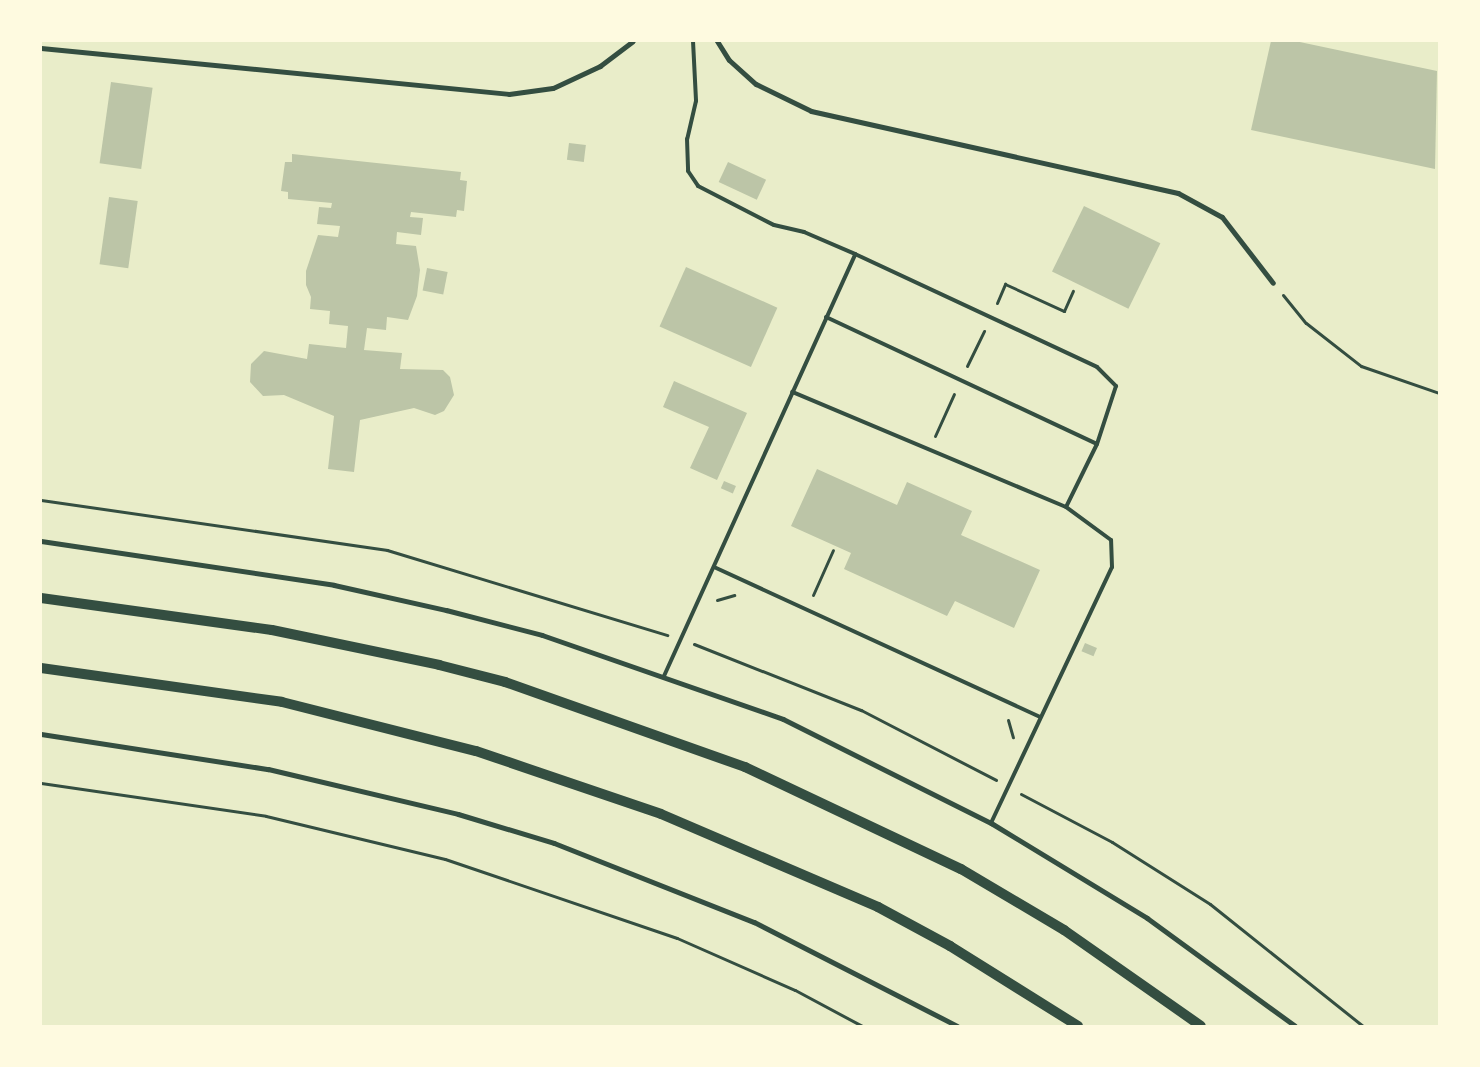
<!DOCTYPE html>
<html>
<head>
<meta charset="utf-8">
<style>
  body { margin:0 }
  #map { position:relative; width:1480px; height:1067px; overflow:hidden; background:#e9edc9; font-family:"Space Grotesk",sans-serif }
  div>[style] { position:absolute }
  [style*='--x'] { left:calc(var(--x)*1px); top:calc(var(--y)*1px); width:calc(var(--w)*1px); rotate:calc(var(--a)*1deg) }
  .building>* { inset:0; background:#bcc5a7; transform-origin:0 0 }
  .path>* { height:3px; margin:-1.5px; padding:0 1.5px; transform-origin:1.5px; border-radius:1.5px; background:#344e41 }
  .service>* { height:4px; margin:-2px; padding:0 2px; transform-origin:2px; border-radius:2px; background:#344e41 }
  .minor>* { height:5px; margin:-2.5px; padding:0 2.5px; transform-origin:2.5px; border-radius:2.5px; background:#344e41 }
  .secondary>* { height:10px; margin:-5px; padding:0 5px; transform-origin:5px; border-radius:5px; background:#344e41 }
  span { translate:-50% -50%; white-space:nowrap; text-align:center; line-height:1.15; -webkit-text-stroke:5px #fefae0; paint-order:stroke }
  .frame { position:absolute; inset:0; border:42px solid #fefae0; pointer-events:none }
</style>
</head>
<body>
<div id="map">
  <div class="building">
    <i style="clip-path:polygon(1271px 41px,1295px 41px,1437px 71px,1435px 169px,1251px 130px)"></i>
    <i style="left:111px;top:82px;width:42px;height:82px;rotate:8deg"></i>
    <i style="left:569px;top:143px;width:17px;height:17px;rotate:7deg"></i>
    <i style="clip-path:polygon(292px 154px,461px 172px,460px 180px,467px 181px,464px 211px,457px 210px,456px 217px,411px 212px,410px 217px,423px 218px,421px 235px,397px 232px,396px 244px,416px 246px,420px 270px,417px 296px,408px 320px,387px 317px,386px 330px,367px 328px,364px 350px,402px 353px,400px 369px,443px 370px,450px 377px,454px 395px,444px 411px,435px 415px,414px 408px,360px 420px,354px 472px,328px 469px,334px 416px,284px 395px,263px 396px,250px 382px,251px 364px,264px 351px,307px 359px,309px 344px,346px 348px,348px 326px,329px 324px,330px 311px,310px 309px,311px 297px,306px 285px,306px 271px,318px 235px,338px 237px,340px 226px,317px 224px,319px 207px,331px 208px,332px 203px,288px 199px,288px 192px,281px 191px,285px 162px,292px 162px)"></i>
    <i style="left:728px;top:162px;width:42px;height:22px;rotate:25deg"></i>
    <i style="left:109px;top:197px;width:29px;height:68px;rotate:8deg"></i>
    <i style="left:1084px;top:206px;width:85px;height:73px;rotate:26deg"></i>
    <i style="left:686px;top:267px;width:100px;height:65px;rotate:24deg"></i>
    <i style="left:427px;top:268px;width:21px;height:23px;rotate:11deg"></i>
    <i style="clip-path:polygon(674px 381px,747px 413px,717px 480px,690px 468px,709px 427px,663px 407px)"></i>
    <i style="clip-path:polygon(817px 469px,897px 505px,907px 482px,972px 511px,961px 535px,1040px 570px,1014px 628px,955px 601px,947px 616px,844px 569px,851px 553px,791px 526px)"></i>
    <i style="left:724px;top:481px;width:13px;height:8px;rotate:23deg"></i>
    <i style="left:1085px;top:643px;width:13px;height:9px;rotate:23deg"></i>
  </div>
  <div class="path">
    <i style="--x:1283;--y:295;--w:36;--a:51"></i>
    <i style="--x:1306;--y:323;--w:70;--a:38"></i>
    <i style="--x:1361;--y:366;--w:83;--a:19.1"></i>
    <i style="--x:997;--y:303;--w:21;--a:-67"></i>
    <i style="--x:1005;--y:284;--w:65;--a:24.6"></i>
    <i style="--x:1064;--y:311;--w:22;--a:-66"></i>
    <i style="--x:967;--y:366;--w:39;--a:-64"></i>
    <i style="--x:935;--y:436;--w:46;--a:-65.7"></i>
    <i style="--x:41;--y:500;--w:350;--a:8.2"></i>
    <i style="--x:387;--y:550;--w:293;--a:16.9"></i>
    <i style="--x:813;--y:595;--w:49;--a:-66"></i>
    <i style="--x:717;--y:600;--w:18;--a:-16"></i>
    <i style="--x:694;--y:644;--w:180;--a:21.6"></i>
    <i style="--x:861;--y:710;--w:152;--a:27.4"></i>
    <i style="--x:1008;--y:720;--w:18;--a:74"></i>
    <i style="--x:41;--y:783;--w:227;--a:8.3"></i>
    <i style="--x:266;--y:816;--w:184;--a:13.5"></i>
    <i style="--x:445;--y:859;--w:245;--a:18.8"></i>
    <i style="--x:677;--y:938;--w:129;--a:23.8"></i>
    <i style="--x:795;--y:990;--w:76;--a:28.2"></i>
    <i style="--x:1021;--y:794;--w:103;--a:27.8"></i>
    <i style="--x:1112;--y:842;--w:116;--a:32.3"></i>
    <i style="--x:1210;--y:904;--w:196;--a:38.6"></i>
  </div>
  <div class="service">
    <i style="--x:693;--y:41;--w:60;--a:87.1"></i>
    <i style="--x:696;--y:101;--w:39;--a:103"></i>
    <i style="--x:687;--y:139;--w:32;--a:88"></i>
    <i style="--x:688;--y:171;--w:18;--a:56"></i>
    <i style="--x:698;--y:186;--w:85;--a:27.2"></i>
    <i style="--x:774;--y:225;--w:31;--a:13"></i>
    <i style="--x:804;--y:232;--w:56;--a:23.3"></i>
    <i style="--x:855;--y:254;--w:267;--a:25"></i>
    <i style="--x:1097;--y:367;--w:27;--a:45"></i>
    <i style="--x:1116;--y:386;--w:61;--a:108.1"></i>
    <i style="--x:1097;--y:444;--w:70;--a:116.2"></i>
    <i style="--x:1066;--y:507;--w:297;--a:-157.2"></i>
    <i style="--x:826;--y:317;--w:299;--a:25.1"></i>
    <i style="--x:714;--y:567;--w:359;--a:24.7"></i>
    <i style="--x:664;--y:676;--w:463;--a:-65.6"></i>
    <i style="--x:991;--y:823;--w:283;--a:-64.7"></i>
    <i style="--x:1112;--y:567;--w:27;--a:-92"></i>
    <i style="--x:1111;--y:540;--w:56;--a:-143.7"></i>
  </div>
  <div class="minor">
    <i style="--x:717;--y:41;--w:22;--a:58"></i>
    <i style="--x:729;--y:60;--w:36;--a:42"></i>
    <i style="--x:756;--y:84;--w:61;--a:26.1"></i>
    <i style="--x:811;--y:111;--w:376;--a:12.6"></i>
    <i style="--x:1178;--y:193;--w:50;--a:28.6"></i>
    <i style="--x:1222;--y:217;--w:83;--a:52.3"></i>
    <i style="--x:41;--y:48;--w:470;--a:5.6"></i>
    <i style="--x:509;--y:94;--w:44;--a:-7.8"></i>
    <i style="--x:553;--y:88;--w:52;--a:-25.1"></i>
    <i style="--x:600;--y:66;--w:41;--a:-37.1"></i>
    <i style="--x:41;--y:541;--w:296;--a:8.5"></i>
    <i style="--x:334;--y:585;--w:115;--a:12.6"></i>
    <i style="--x:446;--y:610;--w:99;--a:14.6"></i>
    <i style="--x:542;--y:635;--w:255;--a:19.2"></i>
    <i style="--x:783;--y:719;--w:233;--a:26.6"></i>
    <i style="--x:991;--y:823;--w:183;--a:31.3"></i>
    <i style="--x:1147;--y:918;--w:183;--a:36.1"></i>
    <i style="--x:41;--y:734;--w:230;--a:8.8"></i>
    <i style="--x:268;--y:769;--w:195;--a:13.3"></i>
    <i style="--x:458;--y:814;--w:100;--a:16.8"></i>
    <i style="--x:554;--y:843;--w:215;--a:21.6"></i>
    <i style="--x:754;--y:922;--w:228;--a:27.1"></i>
  </div>
  <div class="secondary">
    <i style="--x:41;--y:598;--w:233;--a:7.9"></i>
    <i style="--x:272;--y:630;--w:171;--a:11.8"></i>
    <i style="--x:439;--y:665;--w:68;--a:14.4"></i>
    <i style="--x:505;--y:682;--w:255;--a:19.5"></i>
    <i style="--x:745;--y:767;--w:239;--a:25.3"></i>
    <i style="--x:961;--y:869;--w:120;--a:30.6"></i>
    <i style="--x:1064;--y:930;--w:167;--a:35"></i>
    <i style="--x:41;--y:668;--w:243;--a:8"></i>
    <i style="--x:282;--y:702;--w:200;--a:14.2"></i>
    <i style="--x:476;--y:751;--w:195;--a:18.8"></i>
    <i style="--x:661;--y:814;--w:236;--a:23.2"></i>
    <i style="--x:878;--y:907;--w:82;--a:28.4"></i>
    <i style="--x:950;--y:946;--w:151;--a:32"></i>
  </div>
  <div class="frame"></div>
</div>
</body>
</html>
